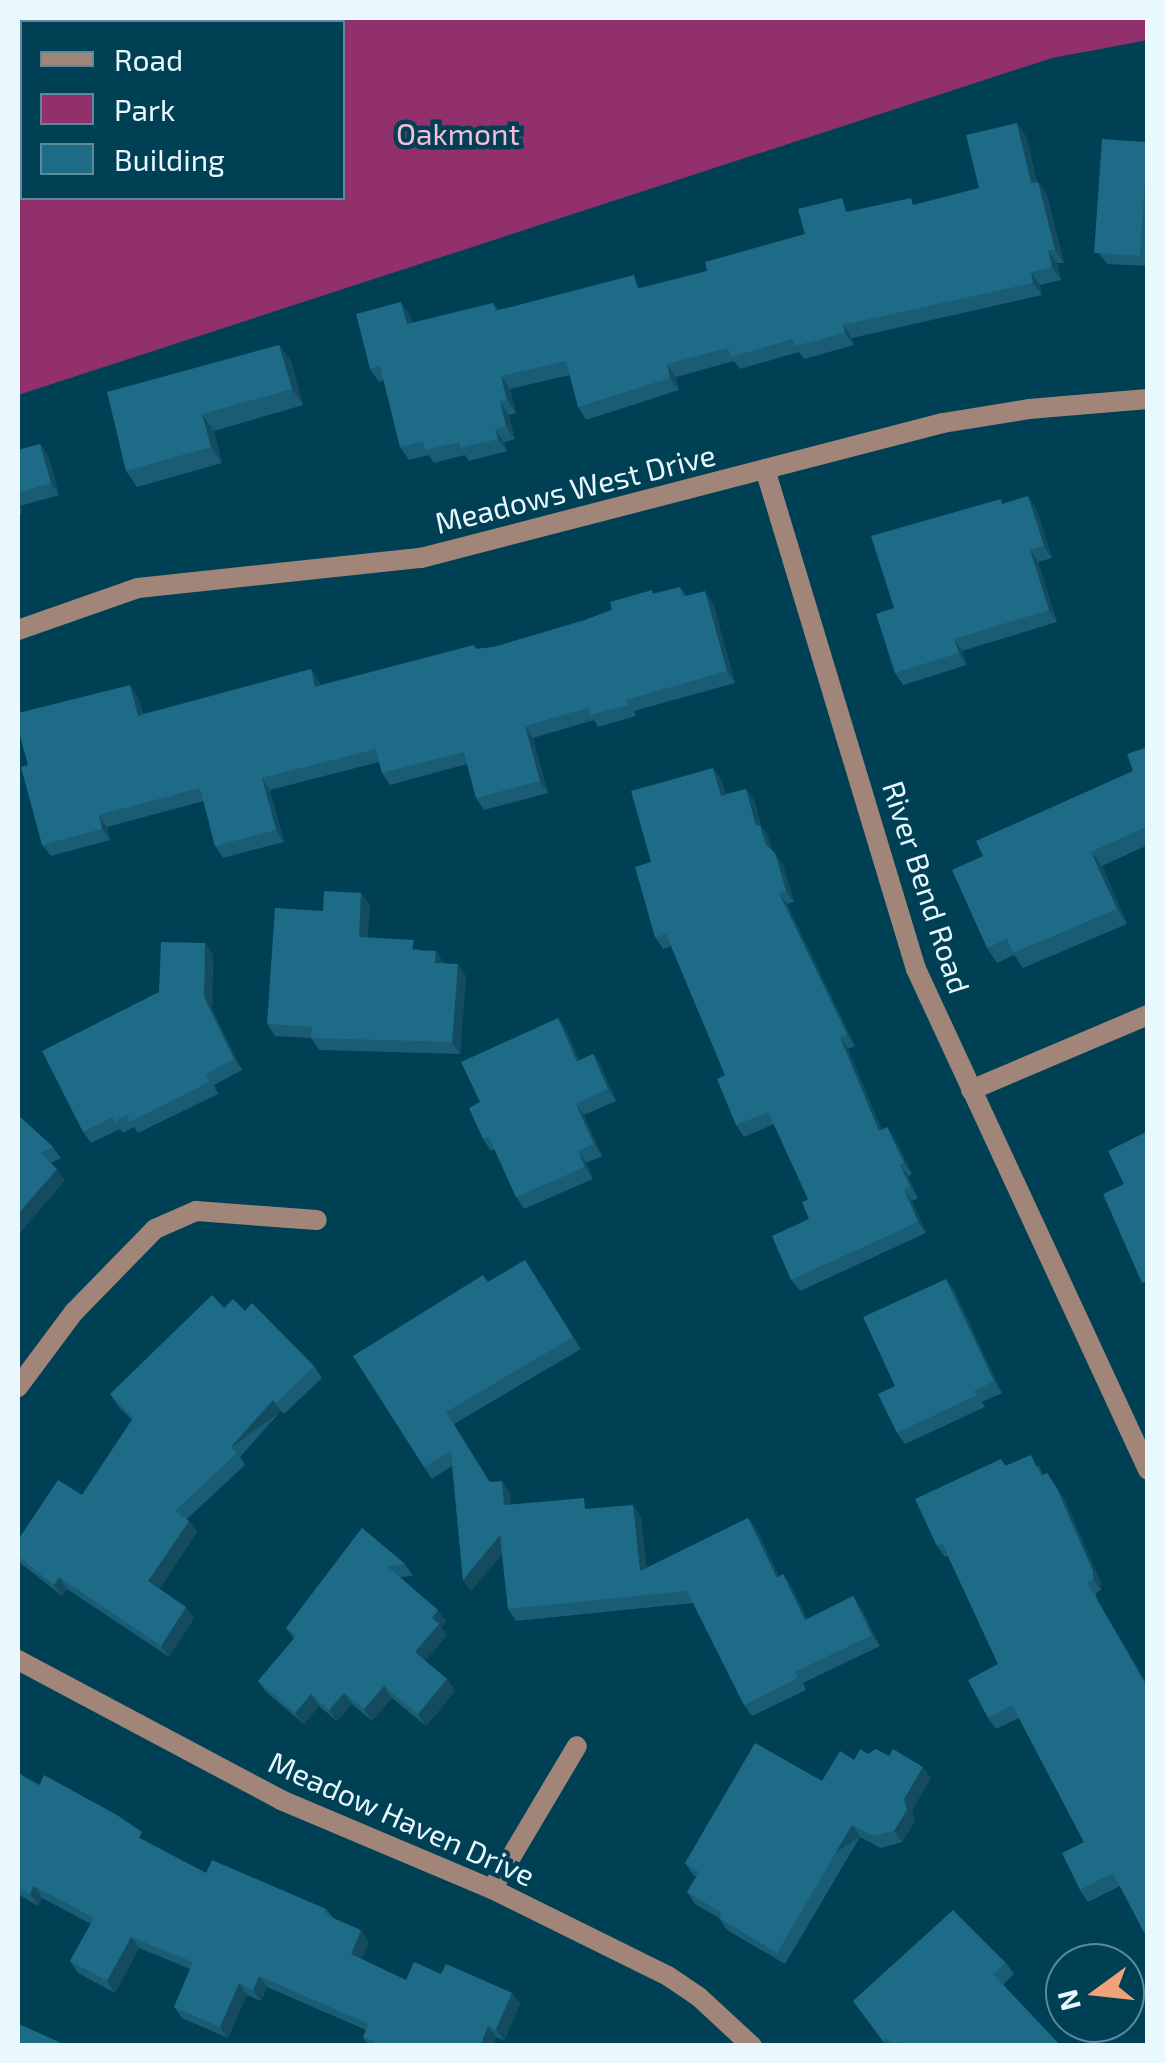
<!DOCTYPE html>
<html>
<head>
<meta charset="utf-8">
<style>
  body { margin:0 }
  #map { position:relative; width:1165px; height:2063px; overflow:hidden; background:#004055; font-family:"Exo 2",sans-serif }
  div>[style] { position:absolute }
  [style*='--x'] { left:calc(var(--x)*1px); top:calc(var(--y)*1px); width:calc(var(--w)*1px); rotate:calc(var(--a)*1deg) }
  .green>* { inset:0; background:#91306a }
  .minor>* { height:20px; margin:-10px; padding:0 10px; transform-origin:10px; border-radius:10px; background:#a08578 }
  .wall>* { inset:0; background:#195c74 }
  .shaded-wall>* { inset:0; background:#144b5e; transform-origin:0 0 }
  .building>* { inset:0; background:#1d6b87; transform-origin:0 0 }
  span { translate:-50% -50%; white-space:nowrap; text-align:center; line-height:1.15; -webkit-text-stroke:9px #004055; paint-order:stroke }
  .park-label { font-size:30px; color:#f6bcd9 }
  .street-label { font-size:30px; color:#e9f7fe }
  .frame { position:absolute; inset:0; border:20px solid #e9f7fe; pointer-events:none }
  .legend { position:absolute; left:20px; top:20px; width:325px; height:180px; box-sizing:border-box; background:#004055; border:2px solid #5d8999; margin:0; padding:12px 18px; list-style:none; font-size:30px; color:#e9f7fe }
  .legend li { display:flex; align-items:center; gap:20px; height:50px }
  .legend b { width:50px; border:2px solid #5d8999 }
  .north { position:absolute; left:1045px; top:1943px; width:100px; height:100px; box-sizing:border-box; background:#004055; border:2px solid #5d8999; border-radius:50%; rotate:255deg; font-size:28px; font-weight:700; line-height:40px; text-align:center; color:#e9f7fe }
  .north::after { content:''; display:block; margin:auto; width:35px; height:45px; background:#f1a27b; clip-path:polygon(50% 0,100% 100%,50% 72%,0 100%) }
</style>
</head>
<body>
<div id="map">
  <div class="green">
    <i style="clip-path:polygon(evenodd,18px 18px,1147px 18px,1148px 40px,1052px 58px,18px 395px,18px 18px,22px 22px,342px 22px,342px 198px,22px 198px,22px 22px)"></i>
  </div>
  <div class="minor">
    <i style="--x:765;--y:469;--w:522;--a:73.2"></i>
    <i style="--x:916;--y:969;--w:552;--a:65.15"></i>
    <i style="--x:18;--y:630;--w:127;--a:-19.3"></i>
    <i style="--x:138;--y:588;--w:285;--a:-6.1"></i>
    <i style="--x:421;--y:558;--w:539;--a:-14.5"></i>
    <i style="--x:943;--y:423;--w:87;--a:-9.2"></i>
    <i style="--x:1029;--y:409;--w:119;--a:-4.8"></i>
    <i style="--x:971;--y:1090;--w:192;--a:-23"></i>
    <i style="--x:18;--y:1387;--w:94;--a:-53.3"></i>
    <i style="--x:74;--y:1312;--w:116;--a:-45.7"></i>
    <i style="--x:155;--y:1229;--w:45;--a:-23.7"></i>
    <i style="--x:196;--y:1211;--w:121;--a:4.3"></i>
    <i style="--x:18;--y:1660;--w:298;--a:28"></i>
    <i style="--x:281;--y:1800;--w:229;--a:22.9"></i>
    <i style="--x:492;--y:1889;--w:196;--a:26.3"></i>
    <i style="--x:668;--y:1976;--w:37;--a:34"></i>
    <i style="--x:699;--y:1997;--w:72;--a:42.8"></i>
    <i style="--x:492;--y:1889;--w:166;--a:-59.3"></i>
  </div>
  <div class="wall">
    <i style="clip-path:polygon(1026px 136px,1037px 182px,1038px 182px,1047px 195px,1064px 263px,1057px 263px,1061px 280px,1040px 285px,1042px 295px,852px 338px,854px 345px,804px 359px,799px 352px,740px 369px,734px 361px,676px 377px,679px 390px,586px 420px,578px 407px,570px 375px,510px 389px,516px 413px,509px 415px,515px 439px,504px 442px,507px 451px,469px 461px,465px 455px,434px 463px,429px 455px,409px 460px,400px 447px,384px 380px,379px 382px,370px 369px,410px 315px,412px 323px,493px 303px,498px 310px,643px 287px,707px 271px,805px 234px,851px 211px,916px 205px,979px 188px)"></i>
    <i style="clip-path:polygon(1148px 142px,1148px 266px,1107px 264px,1099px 253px)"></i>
    <i style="clip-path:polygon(279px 345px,291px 361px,303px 405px,214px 431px,222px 463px,137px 487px,126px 471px)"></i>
    <i style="clip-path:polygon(40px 444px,48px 455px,59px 495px,20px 506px,22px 513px,18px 514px,18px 450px)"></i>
    <i style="clip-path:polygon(1028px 496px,1036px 508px,1052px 558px,1038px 562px,1057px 622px,962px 651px,967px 665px,903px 685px,895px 673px,894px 608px,1004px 504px)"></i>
    <i style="clip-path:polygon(680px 587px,686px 596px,713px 603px,735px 683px,634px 711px,636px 716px,598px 727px,594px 720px,533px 738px,548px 793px,484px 810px,476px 798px,467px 764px,390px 785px,382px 773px,379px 762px,270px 790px,284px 842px,223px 858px,215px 846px,204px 801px,107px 827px,110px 840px,51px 856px,42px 845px,28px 765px,138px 697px,143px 714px,311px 669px,319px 681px,320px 685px,474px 645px,477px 649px,494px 647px,585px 620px,655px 593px)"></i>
    <i style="clip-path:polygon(1148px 747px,1148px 845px,1102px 866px,1127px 924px,1023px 968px,1014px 955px,997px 963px,987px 948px,983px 856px,1133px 771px)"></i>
    <i style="clip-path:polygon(721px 779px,725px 794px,746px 789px,754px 800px,761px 826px,768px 836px,772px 851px,783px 865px,794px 902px,787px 904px,855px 1046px,848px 1049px,882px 1130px,887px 1127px,895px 1139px,912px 1174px,908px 1176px,918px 1198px,912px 1201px,926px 1233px,800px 1291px,791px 1280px,809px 1219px,808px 1199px,774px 1124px,744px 1137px,736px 1125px,725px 1075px,671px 946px,663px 949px,655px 937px,651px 862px)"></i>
    <i style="clip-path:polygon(370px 905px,367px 938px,420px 950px,466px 976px,460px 1054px,319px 1050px,311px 1038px,275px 1036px,267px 1024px,323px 911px)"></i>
    <i style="clip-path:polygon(205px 943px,213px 955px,212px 1009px,242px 1070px,214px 1085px,218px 1094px,138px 1133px,134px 1127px,123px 1133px,120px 1129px,91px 1143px,83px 1132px,159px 992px)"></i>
    <i style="clip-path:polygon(558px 1018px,566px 1030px,579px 1060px,593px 1054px,601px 1066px,616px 1101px,584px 1115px,602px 1156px,586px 1163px,593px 1179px,524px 1209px,516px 1197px,494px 1149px,491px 1151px,483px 1139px,480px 1102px)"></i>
    <i style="clip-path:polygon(18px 1115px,53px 1147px,61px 1158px,51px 1163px,65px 1180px,18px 1235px)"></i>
    <i style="clip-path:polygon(525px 1260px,581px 1349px,454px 1424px,490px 1482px,510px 1492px,511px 1505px,592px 1509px,641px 1516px,646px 1568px,748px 1518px,757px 1530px,779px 1577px,783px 1574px,791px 1586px,807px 1619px,853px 1596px,861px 1608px,880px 1646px,803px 1683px,806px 1690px,752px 1716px,744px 1705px,693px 1603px,516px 1621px,508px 1609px,502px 1554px,471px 1591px,463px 1580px,452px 1466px,432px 1479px,424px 1467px,488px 1282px)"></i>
    <i style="clip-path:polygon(954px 1290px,1002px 1393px,982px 1402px,985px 1407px,905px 1444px,897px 1433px,895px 1386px)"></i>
    <i style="clip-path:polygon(224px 1308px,245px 1311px,314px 1366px,322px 1378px,284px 1414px,281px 1411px,240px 1457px,245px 1465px,187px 1519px,197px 1532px,159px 1589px,194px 1618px,169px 1657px,67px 1589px,62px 1596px,19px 1562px,18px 1540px,82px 1495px,132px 1420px,118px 1406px,110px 1394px)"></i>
    <i style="clip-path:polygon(1001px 1459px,1006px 1466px,1039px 1466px,1043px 1475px,1047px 1473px,1065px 1500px,1101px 1583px,1101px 1590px,1096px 1593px,1120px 1886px,1088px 1902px,1080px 1890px,1084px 1842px,1019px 1718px,996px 1729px,988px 1718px,998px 1664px,948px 1556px,945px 1557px,937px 1546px)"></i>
    <i style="clip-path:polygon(362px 1528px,405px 1564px,413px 1576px,400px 1577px,446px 1621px,441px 1627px,447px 1635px,425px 1661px,447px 1679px,455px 1691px,426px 1726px,392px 1698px,372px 1721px,352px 1704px,337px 1721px,319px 1706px,304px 1724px,266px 1692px,258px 1681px,294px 1639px,286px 1628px)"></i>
    <i style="clip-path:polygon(854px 1760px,931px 1778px,912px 1810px,915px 1821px,902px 1842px,881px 1848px,860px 1837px,785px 1964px,727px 1930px,719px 1918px,695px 1904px,687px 1892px,696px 1877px,693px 1875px,685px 1863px,822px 1781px)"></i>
    <i style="clip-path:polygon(18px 1773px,206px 1873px,326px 1909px,333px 1918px,369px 1942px,361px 1959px,406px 1980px,441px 1974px,512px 1993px,520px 2004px,504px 2041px,496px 2037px,493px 2046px,369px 2046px,363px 2037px,366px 2030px,267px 1987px,261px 2001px,247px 1995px,228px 2038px,182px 2018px,174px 2007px,190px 1969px,139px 1948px,115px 1993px,78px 1973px,70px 1961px,91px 1924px,42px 1898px,38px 1906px,18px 1894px)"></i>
    <i style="clip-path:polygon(1006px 1963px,1014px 1974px,1003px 1985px,1061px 2046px,886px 2046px,853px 2001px)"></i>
  </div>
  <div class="shaded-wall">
    <i style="clip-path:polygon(1017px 123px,1026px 136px,1040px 196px,1031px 183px)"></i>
    <i style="clip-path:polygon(1038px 182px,1047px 195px,1064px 263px,1055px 250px)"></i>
    <i style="clip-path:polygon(1048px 250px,1057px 263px,1061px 280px,1052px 267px)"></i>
    <i style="clip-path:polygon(1031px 272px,1040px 285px,1042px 295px,1033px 283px)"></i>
    <i style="clip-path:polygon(401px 302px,410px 315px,416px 337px,407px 324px)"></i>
    <i style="clip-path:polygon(843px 325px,852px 338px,854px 345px,845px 333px)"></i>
    <i style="clip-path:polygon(279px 345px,291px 361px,303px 405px,292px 389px)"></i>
    <i style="clip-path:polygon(667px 364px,676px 377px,679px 390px,670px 378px)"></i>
    <i style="clip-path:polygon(501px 376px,510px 389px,516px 413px,507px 400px)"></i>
    <i style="clip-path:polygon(500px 402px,509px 415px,515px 439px,506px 426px)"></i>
    <i style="clip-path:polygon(202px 414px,214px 431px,222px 463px,211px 447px)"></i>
    <i style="clip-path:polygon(495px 429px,504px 442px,507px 451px,498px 439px)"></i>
    <i style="clip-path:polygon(40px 444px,48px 455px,59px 495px,51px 483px)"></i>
    <i style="clip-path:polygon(1028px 496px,1036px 508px,1052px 558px,1044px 546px)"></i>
    <i style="clip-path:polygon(1030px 550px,1038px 562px,1057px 622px,1049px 610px)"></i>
    <i style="clip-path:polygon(705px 591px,713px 603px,735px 683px,727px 671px)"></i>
    <i style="clip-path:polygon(954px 639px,962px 651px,967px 665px,959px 653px)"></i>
    <i style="clip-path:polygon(311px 669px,319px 681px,323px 698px,315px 687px)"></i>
    <i style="clip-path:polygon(130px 685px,138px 697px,146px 727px,138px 716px)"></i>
    <i style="clip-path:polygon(525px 726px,533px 738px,548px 793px,540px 781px)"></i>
    <i style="clip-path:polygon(713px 768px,721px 779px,729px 807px,721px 796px)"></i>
    <i style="clip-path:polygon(262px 778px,270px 790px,284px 842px,276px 830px)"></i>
    <i style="clip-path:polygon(746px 789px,754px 800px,761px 826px,768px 836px,774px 856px,766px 845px,756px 826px)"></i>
    <i style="clip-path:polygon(99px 815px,107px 827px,110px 840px,102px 829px)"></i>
    <i style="clip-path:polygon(1091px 852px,1102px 866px,1127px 924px,1117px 909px)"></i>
    <i style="clip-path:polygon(775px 853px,783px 865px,794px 902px,786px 891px)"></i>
    <i style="clip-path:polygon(361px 893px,370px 905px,367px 949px,359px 937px)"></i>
    <i style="clip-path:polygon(779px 893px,787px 904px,855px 1046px,847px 1034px)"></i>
    <i style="clip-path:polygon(205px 943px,213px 955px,212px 1009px,242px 1070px,234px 1059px,204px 997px)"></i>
    <i style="clip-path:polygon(436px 951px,444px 963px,435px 963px)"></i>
    <i style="clip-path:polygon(458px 964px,466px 976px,460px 1054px,452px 1042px)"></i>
    <i style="clip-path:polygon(558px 1018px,566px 1030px,585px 1073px,577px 1062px)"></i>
    <i style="clip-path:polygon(840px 1037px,848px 1049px,887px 1142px,879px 1131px)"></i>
    <i style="clip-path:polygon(593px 1054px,601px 1066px,616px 1101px,608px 1089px)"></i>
    <i style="clip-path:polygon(576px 1104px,584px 1115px,602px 1156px,594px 1144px)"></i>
    <i style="clip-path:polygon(887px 1127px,895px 1139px,912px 1174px,904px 1163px)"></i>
    <i style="clip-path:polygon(578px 1151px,586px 1163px,593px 1179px,585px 1167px)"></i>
    <i style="clip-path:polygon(900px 1165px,908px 1176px,918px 1198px,910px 1186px)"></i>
    <i style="clip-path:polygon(57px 1169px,65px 1180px,18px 1235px,18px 1214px)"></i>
    <i style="clip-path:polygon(904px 1189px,912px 1201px,926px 1233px,918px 1222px)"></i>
    <i style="clip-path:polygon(946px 1279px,954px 1290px,1002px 1393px,994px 1381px)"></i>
    <i style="left:273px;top:1400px;width:14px;height:63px;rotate:54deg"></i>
    <i style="clip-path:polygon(502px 1481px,510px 1492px,512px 1517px,504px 1505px)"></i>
    <i style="clip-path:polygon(1057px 1489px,1065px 1500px,1101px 1583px,1101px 1590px,1093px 1579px)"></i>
    <i style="clip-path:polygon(633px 1505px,641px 1516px,648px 1583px,640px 1571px)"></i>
    <i style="clip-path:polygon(748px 1518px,757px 1530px,785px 1589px,777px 1578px)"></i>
    <i style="clip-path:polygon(189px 1521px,197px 1532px,157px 1593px,148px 1581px)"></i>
    <i style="clip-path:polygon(500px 1535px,508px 1547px,471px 1591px,463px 1580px)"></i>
    <i style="clip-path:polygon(783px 1574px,791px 1586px,813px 1631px,805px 1620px)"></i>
    <i style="clip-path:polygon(59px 1577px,67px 1589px,62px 1596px,54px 1585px)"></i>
    <i style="clip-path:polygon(1087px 1582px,1148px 1685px,1148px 1688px)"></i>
    <i style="clip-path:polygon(853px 1596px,861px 1608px,880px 1646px,872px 1635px)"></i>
    <i style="clip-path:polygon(186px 1607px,194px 1618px,169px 1657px,161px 1646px)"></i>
    <i style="clip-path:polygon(438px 1610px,446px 1621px,441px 1627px,447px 1635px,423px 1664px,415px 1652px,432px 1618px)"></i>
    <i style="clip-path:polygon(447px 1679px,455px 1691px,426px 1726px,418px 1714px)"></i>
    <i style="clip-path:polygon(384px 1686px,392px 1698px,372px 1721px,364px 1709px)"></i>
    <i style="clip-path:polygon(344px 1693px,352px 1704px,337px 1721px,329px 1710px)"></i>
    <i style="clip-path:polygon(311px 1694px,319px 1706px,304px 1724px,295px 1713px)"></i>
    <i style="clip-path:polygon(923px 1767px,931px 1778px,912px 1810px,915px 1821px,902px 1842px,894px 1831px,904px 1799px)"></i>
    <i style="left:852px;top:1825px;width:14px;height:148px;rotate:56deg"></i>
    <i style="clip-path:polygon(34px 1886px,42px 1898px,38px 1906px,30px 1894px)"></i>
    <i style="clip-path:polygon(361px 1930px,369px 1942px,359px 1966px,351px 1954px)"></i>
    <i style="clip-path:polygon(131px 1937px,139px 1948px,115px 1993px,107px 1981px)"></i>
    <i style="clip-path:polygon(259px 1976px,267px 1987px,261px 2001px,253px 1990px)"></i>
    <i style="clip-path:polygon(239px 1983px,247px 1995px,228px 2038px,220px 2027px)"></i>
    <i style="clip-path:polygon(512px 1993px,520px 2004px,504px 2041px,496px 2029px)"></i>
    <i style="clip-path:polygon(488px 2026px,496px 2037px,493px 2046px,480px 2046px)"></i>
  </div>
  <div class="building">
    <i style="clip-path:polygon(1017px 123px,1031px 183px,1038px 182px,1055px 250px,1048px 250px,1052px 267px,1031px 272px,1033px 283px,843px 325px,845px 333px,795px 346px,793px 339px,731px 357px,728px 348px,667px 364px,670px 378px,578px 407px,566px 361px,501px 376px,507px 400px,500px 402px,506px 426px,495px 429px,498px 439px,460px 448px,459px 442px,425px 450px,423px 441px,400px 447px,380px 366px,370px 369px,356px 314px,401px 302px,407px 324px,493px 303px,495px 311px,634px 275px,638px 289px,707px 271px,705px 262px,805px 234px,798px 209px,842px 198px,846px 212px,911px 198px,913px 205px,979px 188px,966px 135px)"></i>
    <i style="left:1102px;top:139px;width:46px;height:114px;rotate:4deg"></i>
    <i style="clip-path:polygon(279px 345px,292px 389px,202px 414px,211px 447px,126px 471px,107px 392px)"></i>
    <i style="clip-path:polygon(40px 444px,51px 483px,18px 493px,18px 450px)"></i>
    <i style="clip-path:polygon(1028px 496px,1044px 546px,1030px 550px,1049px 610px,954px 639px,959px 653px,895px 673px,876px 614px,894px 608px,871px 536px,1001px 499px,1002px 504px)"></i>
    <i style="clip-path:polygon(680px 587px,682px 597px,705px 591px,727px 671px,626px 700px,628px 705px,590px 715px,588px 708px,525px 726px,540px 781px,476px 798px,464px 752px,382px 773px,376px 749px,262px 778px,276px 830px,215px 846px,200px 788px,99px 815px,102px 829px,42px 845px,21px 767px,28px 765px,18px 728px,18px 713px,130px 685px,138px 716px,311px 669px,315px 687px,474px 645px,475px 649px,494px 647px,585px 620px,612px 610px,610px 602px,652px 590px,653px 594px)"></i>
    <i style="clip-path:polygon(1148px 747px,1148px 826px,1091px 852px,1117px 909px,1013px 953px,1007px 939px,987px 948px,952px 870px,983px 856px,976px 841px,1133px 771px,1127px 754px)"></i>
    <i style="clip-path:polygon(713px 768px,721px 796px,746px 789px,756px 826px,760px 825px,766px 845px,775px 853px,786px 891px,779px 893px,847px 1034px,840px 1037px,879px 1131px,887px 1127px,904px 1163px,900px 1165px,910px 1186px,904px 1189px,918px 1222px,791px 1280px,772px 1236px,809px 1219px,802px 1202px,808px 1199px,768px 1112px,736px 1125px,717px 1079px,725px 1075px,666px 934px,655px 937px,635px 867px,651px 862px,631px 791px)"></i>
    <i style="clip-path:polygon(324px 891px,361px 893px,359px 937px,414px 940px,412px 950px,436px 951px,435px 963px,458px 964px,452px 1042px,311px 1038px,312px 1027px,267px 1024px,275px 908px,323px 911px)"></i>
    <i style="clip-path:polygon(161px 942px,205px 943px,204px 997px,234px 1059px,206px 1074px,209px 1082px,130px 1122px,127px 1115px,115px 1122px,112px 1117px,83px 1132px,42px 1051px,159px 992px)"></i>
    <i style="clip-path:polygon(558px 1018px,577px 1062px,593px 1054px,608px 1089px,576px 1104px,594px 1144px,578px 1151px,585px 1167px,516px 1197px,489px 1137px,483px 1139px,469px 1108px,480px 1102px,461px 1062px)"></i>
    <i style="clip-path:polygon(18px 1115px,53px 1147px,40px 1153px,57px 1169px,18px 1214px)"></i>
    <i style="clip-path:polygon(1148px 1131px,1148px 1280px,1142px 1283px,1103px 1194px,1124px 1184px,1108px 1151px)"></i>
    <i style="clip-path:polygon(525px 1260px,573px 1337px,446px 1412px,489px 1482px,502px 1481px,504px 1505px,584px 1498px,585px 1509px,633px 1505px,640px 1571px,748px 1518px,777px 1578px,783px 1574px,805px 1620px,853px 1596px,872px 1635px,795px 1672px,798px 1678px,744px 1705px,687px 1591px,508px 1609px,500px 1535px,463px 1580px,451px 1451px,424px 1467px,353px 1356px,483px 1275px,488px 1282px)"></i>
    <i style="clip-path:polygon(946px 1279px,994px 1381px,974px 1391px,977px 1395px,897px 1433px,878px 1394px,895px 1386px,863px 1317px)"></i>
    <i style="clip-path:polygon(212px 1295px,224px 1308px,233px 1299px,245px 1311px,252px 1303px,314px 1366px,276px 1403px,273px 1400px,231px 1447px,237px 1453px,175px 1511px,189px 1521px,148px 1581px,186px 1607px,161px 1646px,59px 1577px,54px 1585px,18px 1556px,18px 1540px,58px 1480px,82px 1495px,133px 1418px,110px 1394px)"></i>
    <i style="clip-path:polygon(1031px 1455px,1041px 1476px,1047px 1473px,1057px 1489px,1093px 1571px,1093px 1579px,1087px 1582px,1148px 1688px,1148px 1940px,1113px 1873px,1080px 1890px,1062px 1853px,1084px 1842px,1012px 1705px,988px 1718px,968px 1680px,998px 1664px,942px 1543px,937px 1546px,915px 1499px,1001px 1459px,1005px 1466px)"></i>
    <i style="clip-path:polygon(362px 1528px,405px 1564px,387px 1566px,438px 1610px,432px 1618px,439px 1624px,415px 1652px,447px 1679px,418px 1714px,384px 1686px,364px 1709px,344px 1693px,329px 1710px,311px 1694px,295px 1713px,258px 1681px,296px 1636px,286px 1628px)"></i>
    <i style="clip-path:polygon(755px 1743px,822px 1781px,840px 1751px,854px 1760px,860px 1749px,868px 1754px,876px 1749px,889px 1756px,893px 1749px,923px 1767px,904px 1799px,907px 1810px,894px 1831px,873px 1836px,852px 1825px,777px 1953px,719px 1918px,722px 1913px,687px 1892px,699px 1872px,685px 1863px)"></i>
    <i style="clip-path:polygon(18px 1773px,39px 1786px,44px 1775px,117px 1815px,142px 1832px,139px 1838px,206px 1873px,212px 1860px,326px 1909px,324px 1914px,361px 1930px,351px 1954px,406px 1980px,414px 1962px,441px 1974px,446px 1964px,512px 1993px,496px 2029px,488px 2026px,480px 2046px,372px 2046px,374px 2041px,363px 2037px,369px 2024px,259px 1976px,253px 1990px,239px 1983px,220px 2027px,174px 2007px,193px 1962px,131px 1937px,107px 1981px,70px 1961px,94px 1918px,34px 1886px,30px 1894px,18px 1887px)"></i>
    <i style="clip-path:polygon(953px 1910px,1006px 1963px,993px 1974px,1061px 2046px,901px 2046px,898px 2042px,894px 2046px,886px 2038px,884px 2041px,853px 2001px)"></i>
    <i style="clip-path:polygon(19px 2024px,68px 2046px,18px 2046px)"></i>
  </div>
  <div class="park-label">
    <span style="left:458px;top:133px">Oakmont</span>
  </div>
  <div class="street-label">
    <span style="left:575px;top:488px;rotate:-14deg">Meadows West Drive</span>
    <span style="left:927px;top:887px;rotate:72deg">River Bend Road</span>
    <span style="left:402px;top:1818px;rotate:24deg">Meadow Haven Drive</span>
  </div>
  <div class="frame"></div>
  <ul class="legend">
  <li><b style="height:12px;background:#a08578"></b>Road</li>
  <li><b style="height:28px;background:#91306a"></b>Park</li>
  <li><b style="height:28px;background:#1d6b87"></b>Building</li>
  </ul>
  <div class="north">N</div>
</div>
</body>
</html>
